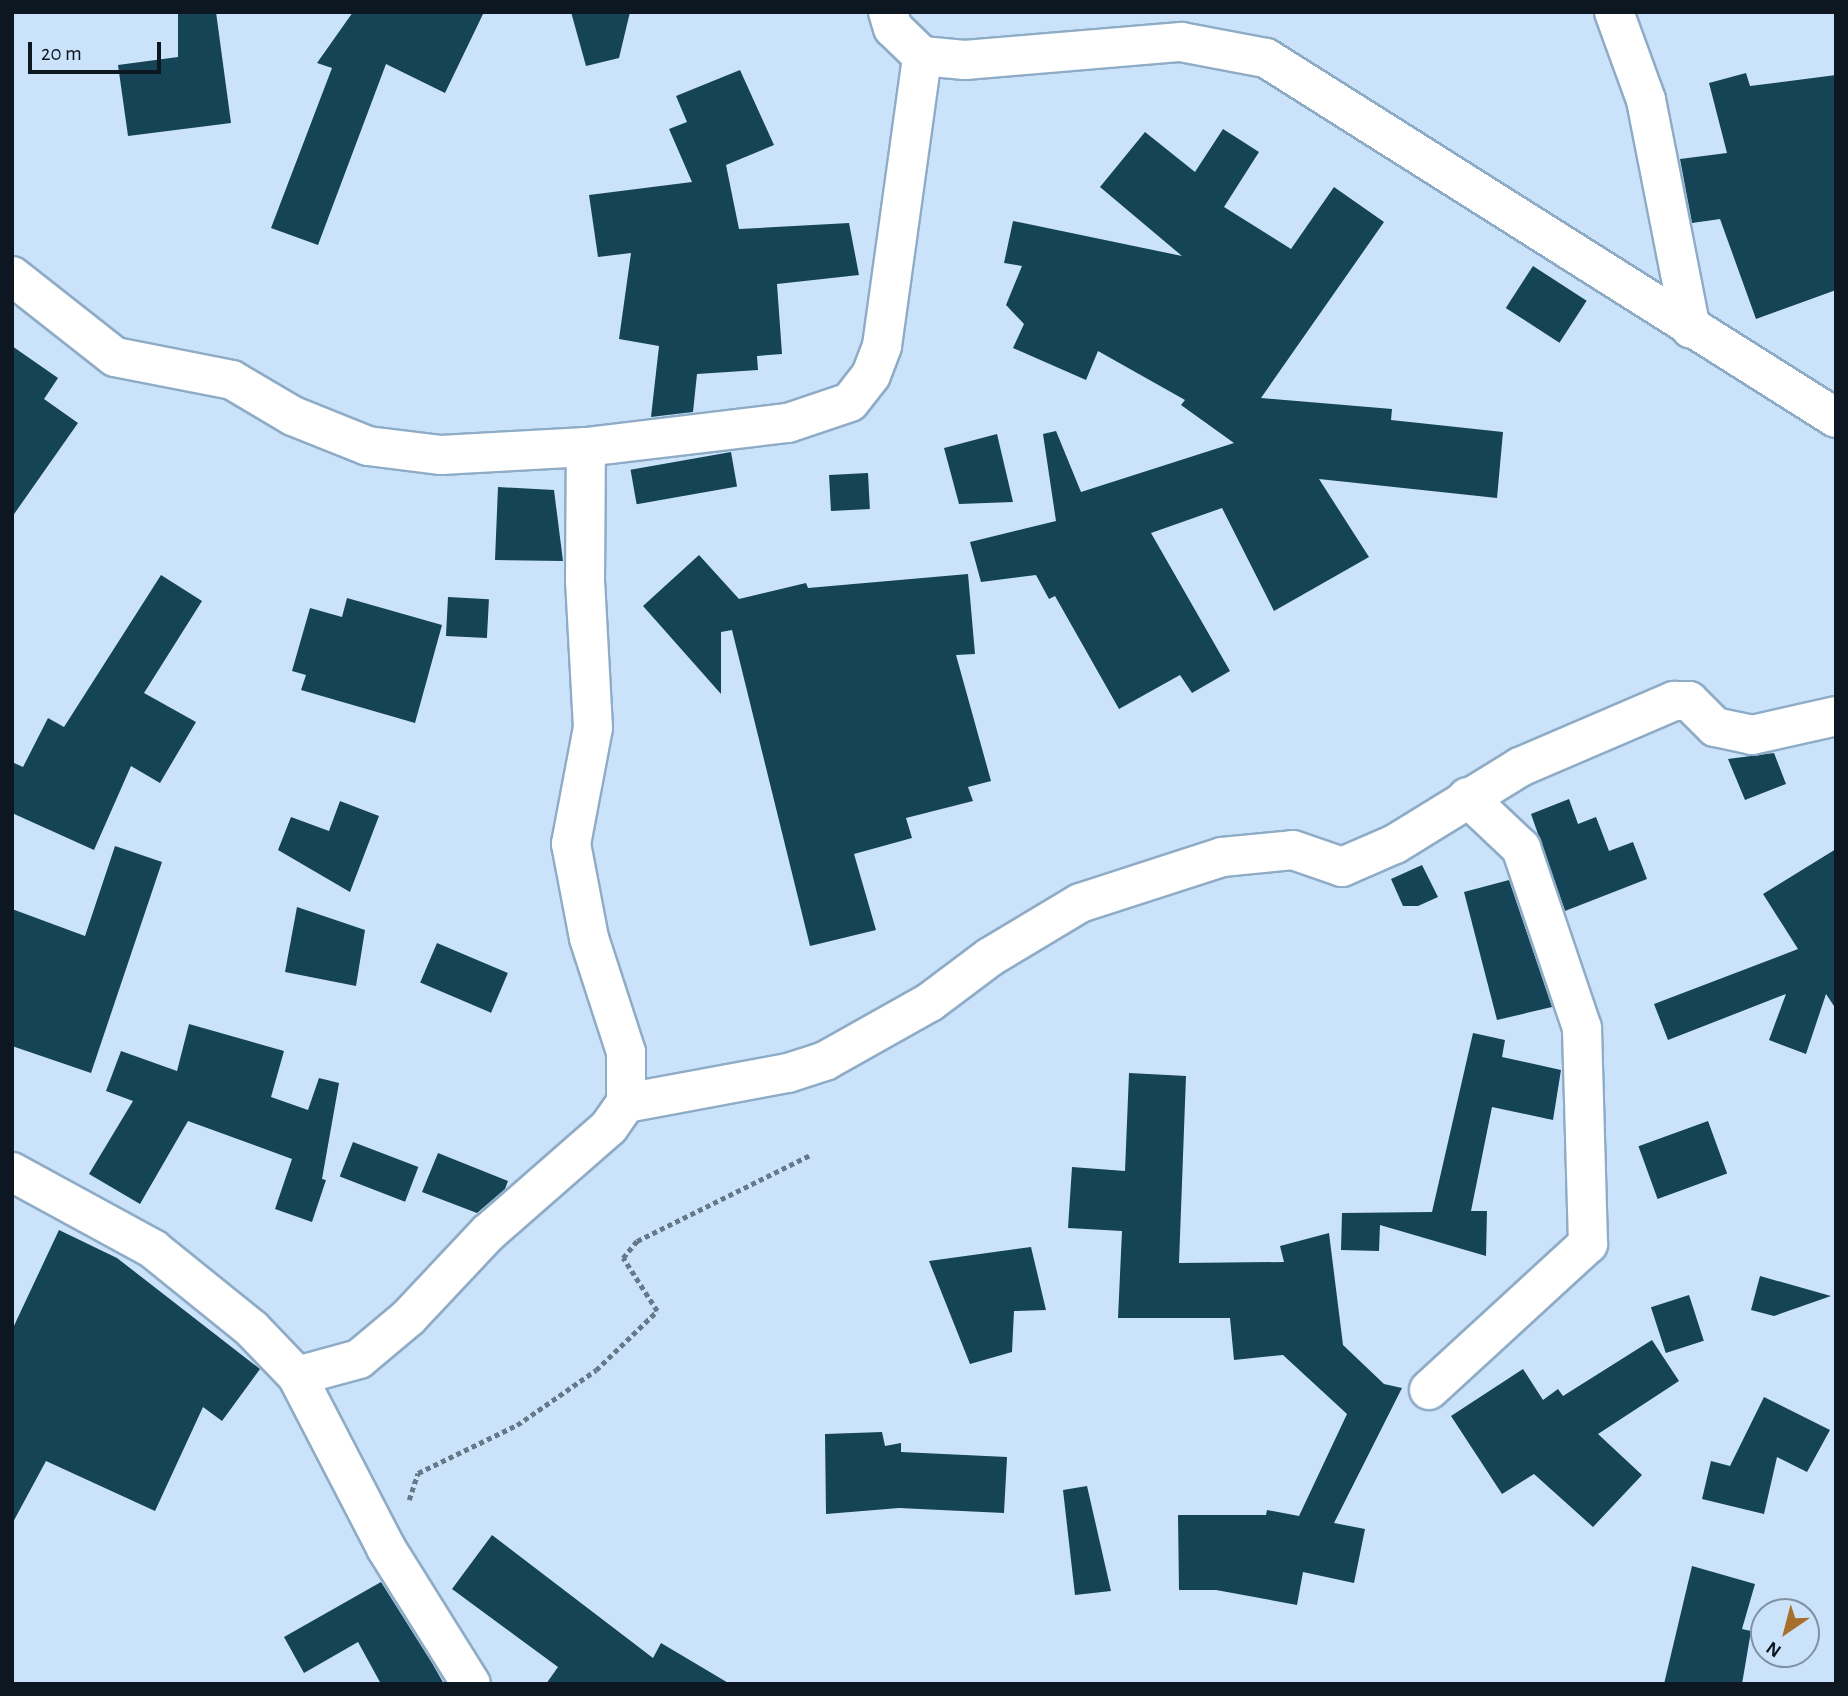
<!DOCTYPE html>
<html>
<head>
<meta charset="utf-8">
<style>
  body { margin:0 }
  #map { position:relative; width:1848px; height:1696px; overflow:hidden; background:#cbe3fa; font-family:"Alegreya Sans",sans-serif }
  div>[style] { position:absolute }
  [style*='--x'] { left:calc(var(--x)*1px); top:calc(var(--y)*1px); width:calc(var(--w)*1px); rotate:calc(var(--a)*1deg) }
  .building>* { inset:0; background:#144456; transform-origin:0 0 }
  .path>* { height:4.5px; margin-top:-2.25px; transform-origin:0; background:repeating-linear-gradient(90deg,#677889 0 5px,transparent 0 8.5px) }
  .roads { filter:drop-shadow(2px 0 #8facc7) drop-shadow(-2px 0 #8facc7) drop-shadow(0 2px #8facc7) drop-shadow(0 -2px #8facc7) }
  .minor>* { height:38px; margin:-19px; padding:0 19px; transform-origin:19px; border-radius:19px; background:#fff }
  span { translate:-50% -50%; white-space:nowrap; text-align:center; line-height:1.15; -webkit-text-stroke:7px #cbe3fa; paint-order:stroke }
  .frame { position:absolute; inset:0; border:14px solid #0c1721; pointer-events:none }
  .north { position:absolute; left:1750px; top:1598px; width:70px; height:70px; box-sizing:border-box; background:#cbe3fa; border:2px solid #7f91a3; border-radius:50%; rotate:215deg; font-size:19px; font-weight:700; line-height:28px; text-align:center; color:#0c1721 }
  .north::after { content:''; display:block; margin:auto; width:24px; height:32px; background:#a76f2c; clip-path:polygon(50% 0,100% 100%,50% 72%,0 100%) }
  .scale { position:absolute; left:28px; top:42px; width:133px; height:32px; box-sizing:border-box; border:4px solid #0c1721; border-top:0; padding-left:9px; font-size:21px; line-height:24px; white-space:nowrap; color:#0c1721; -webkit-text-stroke:5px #cbe3fa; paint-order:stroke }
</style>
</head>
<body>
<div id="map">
  <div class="building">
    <i style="clip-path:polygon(178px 12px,216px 12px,231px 123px,128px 136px,118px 65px,178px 57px)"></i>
    <i style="clip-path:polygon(353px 12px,484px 12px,445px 93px,386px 64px,318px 245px,271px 228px,332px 68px,317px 63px)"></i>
    <i style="clip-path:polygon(571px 12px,630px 12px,619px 58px,586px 66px)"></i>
    <i style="clip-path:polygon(740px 70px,774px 145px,726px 165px,739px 229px,849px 223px,859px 275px,777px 284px,782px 354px,757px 356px,758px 370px,697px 374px,693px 412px,651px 417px,659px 346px,619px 339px,631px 253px,598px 257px,589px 195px,692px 182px,669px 129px,687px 122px,676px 96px)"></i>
    <i style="clip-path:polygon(1746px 73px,1750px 86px,1836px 75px,1836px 290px,1756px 319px,1720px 219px,1692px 223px,1680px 159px,1727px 153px,1709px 83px)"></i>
    <i style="clip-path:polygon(1223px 129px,1259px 152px,1224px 207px,1291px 249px,1334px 187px,1384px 222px,1261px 398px,1392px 409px,1391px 420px,1503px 432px,1497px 498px,1319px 479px,1369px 557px,1274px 611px,1222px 508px,1151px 533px,1230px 671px,1192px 693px,1180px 675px,1119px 709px,1055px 596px,1049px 599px,1036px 575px,981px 582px,970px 542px,1056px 521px,1043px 434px,1056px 431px,1081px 492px,1234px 443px,1181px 405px,1185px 400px,1098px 351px,1086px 380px,1013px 348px,1024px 324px,1006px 305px,1022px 266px,1004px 263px,1013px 221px,1182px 256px,1100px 187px,1145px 132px,1195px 172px)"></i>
    <i style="left:1533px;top:266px;width:64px;height:50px;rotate:33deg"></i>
    <i style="clip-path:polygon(12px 346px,58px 378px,44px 399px,78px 423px,12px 517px)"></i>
    <i style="clip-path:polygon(997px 434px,1013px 502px,959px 504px,944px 448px)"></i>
    <i style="left:731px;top:452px;width:35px;height:102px;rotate:80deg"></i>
    <i style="left:868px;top:473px;width:36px;height:39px;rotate:87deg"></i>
    <i style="clip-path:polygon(498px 487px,554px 490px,563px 561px,495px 560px)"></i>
    <i style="clip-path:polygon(699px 555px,739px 599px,806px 583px,808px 588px,968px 574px,975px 654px,956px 655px,991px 781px,968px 787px,973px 801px,906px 818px,912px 838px,854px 854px,876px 930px,810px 946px,732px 630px,721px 632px,721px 694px,643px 606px)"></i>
    <i style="clip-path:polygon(161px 575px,202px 601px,144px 693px,196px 722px,160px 783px,131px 766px,94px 850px,12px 813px,12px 762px,23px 767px,48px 718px,64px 727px)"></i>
    <i style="left:448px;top:597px;width:41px;height:39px;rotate:3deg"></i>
    <i style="clip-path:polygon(347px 598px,442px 625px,415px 723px,301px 690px,306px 675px,292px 671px,310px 608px,342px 617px)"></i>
    <i style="clip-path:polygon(1774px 753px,1786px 784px,1745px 800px,1728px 759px)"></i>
    <i style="clip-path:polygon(1569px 799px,1578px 824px,1596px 817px,1609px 851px,1633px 842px,1647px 879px,1565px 911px,1531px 814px)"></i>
    <i style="clip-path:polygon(340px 801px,379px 816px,350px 892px,278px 850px,291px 817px,329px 831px)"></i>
    <i style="clip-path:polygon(115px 846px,162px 862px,91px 1073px,12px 1046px,12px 909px,85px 936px)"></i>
    <i style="clip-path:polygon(1836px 849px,1836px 1009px,1826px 994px,1806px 1054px,1769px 1040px,1786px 994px,1668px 1040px,1654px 1004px,1798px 949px,1763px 894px)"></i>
    <i style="clip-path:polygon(1422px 865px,1438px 897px,1418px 906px,1403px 906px,1391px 879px)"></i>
    <i style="clip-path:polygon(1509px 880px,1552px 1007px,1497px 1020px,1464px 892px)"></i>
    <i style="clip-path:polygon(297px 907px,365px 930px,356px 986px,285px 972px)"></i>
    <i style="left:437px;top:943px;width:77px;height:43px;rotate:23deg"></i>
    <i style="clip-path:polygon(189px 1024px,284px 1051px,271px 1097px,308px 1110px,319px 1078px,339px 1083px,322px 1179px,326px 1180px,312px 1222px,275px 1209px,292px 1159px,188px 1121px,140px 1204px,89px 1174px,133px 1101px,106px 1091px,121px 1051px,177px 1071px)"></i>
    <i style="clip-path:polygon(1473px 1033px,1505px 1040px,1502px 1057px,1561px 1070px,1553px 1120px,1492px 1107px,1471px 1211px,1487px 1211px,1486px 1256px,1380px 1225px,1379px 1251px,1341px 1250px,1342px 1213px,1432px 1212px)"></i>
    <i style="clip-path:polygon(1129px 1073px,1186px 1076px,1179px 1263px,1284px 1262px,1280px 1246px,1329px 1233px,1343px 1345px,1384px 1384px,1402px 1388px,1334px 1523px,1365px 1529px,1354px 1583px,1303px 1572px,1297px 1605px,1216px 1590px,1179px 1590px,1178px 1515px,1266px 1515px,1267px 1510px,1299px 1516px,1347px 1414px,1283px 1355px,1234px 1360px,1230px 1318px,1118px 1318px,1122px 1231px,1068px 1228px,1072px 1167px,1125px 1171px)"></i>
    <i style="left:1708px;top:1121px;width:56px;height:74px;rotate:70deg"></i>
    <i style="left:353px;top:1142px;width:70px;height:37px;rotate:21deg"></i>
    <i style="clip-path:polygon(438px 1153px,508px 1181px,505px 1189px,477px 1213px,422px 1192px)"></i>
    <i style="clip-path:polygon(59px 1230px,117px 1258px,260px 1369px,222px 1421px,203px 1407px,155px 1511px,46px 1461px,12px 1524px,12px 1330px)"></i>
    <i style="clip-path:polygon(1031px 1247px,1046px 1310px,1014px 1311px,1012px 1352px,970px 1364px,929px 1261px)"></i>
    <i style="clip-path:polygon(1760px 1276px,1831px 1296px,1774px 1316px,1751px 1310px)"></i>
    <i style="left:1689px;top:1295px;width:48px;height:40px;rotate:72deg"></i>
    <i style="clip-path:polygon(1652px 1340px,1679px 1381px,1598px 1434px,1642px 1475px,1593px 1527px,1534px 1474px,1502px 1494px,1451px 1416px,1523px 1369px,1543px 1400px,1558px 1389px,1563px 1396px)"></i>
    <i style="clip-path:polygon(1764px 1397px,1830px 1430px,1807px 1472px,1777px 1457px,1764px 1514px,1702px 1499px,1711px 1461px,1730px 1466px)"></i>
    <i style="clip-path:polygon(882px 1432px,885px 1446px,901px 1443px,901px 1452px,1007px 1457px,1004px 1513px,899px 1508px,826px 1514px,825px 1434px)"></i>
    <i style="clip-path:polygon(1087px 1486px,1111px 1591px,1075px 1595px,1063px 1490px)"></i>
    <i style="clip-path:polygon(492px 1535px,653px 1658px,661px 1643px,730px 1684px,546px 1684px,558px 1667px,452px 1589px)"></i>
    <i style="clip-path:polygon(1692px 1566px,1755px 1584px,1742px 1629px,1751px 1631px,1742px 1684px,1664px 1684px)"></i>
    <i style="clip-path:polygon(381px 1582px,432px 1663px,444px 1684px,381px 1684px,358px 1642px,304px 1673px,284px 1637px)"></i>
  </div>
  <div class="path">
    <i style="--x:409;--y:1500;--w:28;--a:-72"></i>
    <i style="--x:418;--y:1473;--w:110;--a:-25.9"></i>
    <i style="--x:517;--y:1425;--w:96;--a:-34.8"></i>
    <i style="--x:596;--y:1370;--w:85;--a:-44"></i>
    <i style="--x:657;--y:1311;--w:63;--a:-122.7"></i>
    <i style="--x:623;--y:1258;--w:22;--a:-51"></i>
    <i style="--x:637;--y:1241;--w:195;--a:-26.4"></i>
  </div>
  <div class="roads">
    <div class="minor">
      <i style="--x:888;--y:12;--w:17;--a:73"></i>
      <i style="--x:893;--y:28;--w:40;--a:44"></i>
      <i style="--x:922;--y:56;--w:43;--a:5.3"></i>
      <i style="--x:965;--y:60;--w:217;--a:-4.8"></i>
      <i style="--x:1181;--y:42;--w:86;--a:10.7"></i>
      <i style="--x:1266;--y:58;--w:674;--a:32.28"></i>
      <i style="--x:1614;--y:12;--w:94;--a:70"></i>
      <i style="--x:1646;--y:100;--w:233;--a:78.9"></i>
      <i style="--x:12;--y:276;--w:131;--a:38.2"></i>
      <i style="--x:115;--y:357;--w:119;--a:11.1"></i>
      <i style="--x:232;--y:380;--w:71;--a:30.5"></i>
      <i style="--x:293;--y:416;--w:81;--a:21.8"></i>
      <i style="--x:368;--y:446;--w:74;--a:7"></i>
      <i style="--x:441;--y:455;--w:145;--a:-3.2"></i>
      <i style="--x:586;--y:447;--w:203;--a:-6.8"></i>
      <i style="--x:788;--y:423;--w:65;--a:-18.7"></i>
      <i style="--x:850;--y:402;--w:34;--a:-52"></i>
      <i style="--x:871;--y:375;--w:31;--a:-69"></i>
      <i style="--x:882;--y:346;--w:293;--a:-82.1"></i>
      <i style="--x:626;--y:1103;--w:165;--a:-10.5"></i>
      <i style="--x:788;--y:1073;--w:39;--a:-18"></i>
      <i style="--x:825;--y:1061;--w:120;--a:-29.3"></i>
      <i style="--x:930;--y:1002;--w:75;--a:-36.9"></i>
      <i style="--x:990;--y:957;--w:105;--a:-31"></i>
      <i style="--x:1080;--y:903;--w:149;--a:-17.9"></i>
      <i style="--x:1222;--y:857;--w:71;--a:-5.6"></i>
      <i style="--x:1293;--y:850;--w:52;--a:19.1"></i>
      <i style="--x:1342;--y:867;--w:58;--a:-23.5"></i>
      <i style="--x:1395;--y:844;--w:147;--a:-31.6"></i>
      <i style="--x:1520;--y:767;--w:168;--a:-23.2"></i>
      <i style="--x:1674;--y:701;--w:15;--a:0"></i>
      <i style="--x:1689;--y:701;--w:37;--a:45"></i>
      <i style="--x:1715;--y:727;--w:38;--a:12"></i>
      <i style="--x:1752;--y:735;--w:86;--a:-12.7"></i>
      <i style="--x:12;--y:1172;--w:161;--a:28.6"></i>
      <i style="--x:153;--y:1249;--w:127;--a:38.9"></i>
      <i style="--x:252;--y:1329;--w:65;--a:46.2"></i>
      <i style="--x:297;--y:1376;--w:194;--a:62.6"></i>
      <i style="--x:386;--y:1548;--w:160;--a:58"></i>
      <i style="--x:297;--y:1376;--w:64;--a:-15.3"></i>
      <i style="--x:359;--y:1359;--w:65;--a:-40"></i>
      <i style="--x:409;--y:1317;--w:115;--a:-46.8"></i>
      <i style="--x:488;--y:1233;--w:161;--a:-41.2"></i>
      <i style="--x:609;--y:1127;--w:29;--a:-55"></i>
      <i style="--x:626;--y:1103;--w:51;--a:-90"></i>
      <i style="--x:626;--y:1052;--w:120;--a:-108"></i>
      <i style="--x:589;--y:938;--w:96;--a:-100.8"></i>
      <i style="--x:571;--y:844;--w:118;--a:-79.3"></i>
      <i style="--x:593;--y:728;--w:147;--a:-93.1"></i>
      <i style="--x:585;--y:581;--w:134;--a:-89.6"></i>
      <i style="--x:1429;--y:1390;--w:216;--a:-42.6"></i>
      <i style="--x:1588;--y:1244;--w:216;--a:-91.6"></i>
      <i style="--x:1582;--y:1028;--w:190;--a:-108.7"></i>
      <i style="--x:1521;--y:848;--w:74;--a:-136.6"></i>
    </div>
  </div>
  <div class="frame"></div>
  <div class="north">N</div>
  <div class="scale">20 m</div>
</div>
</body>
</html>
